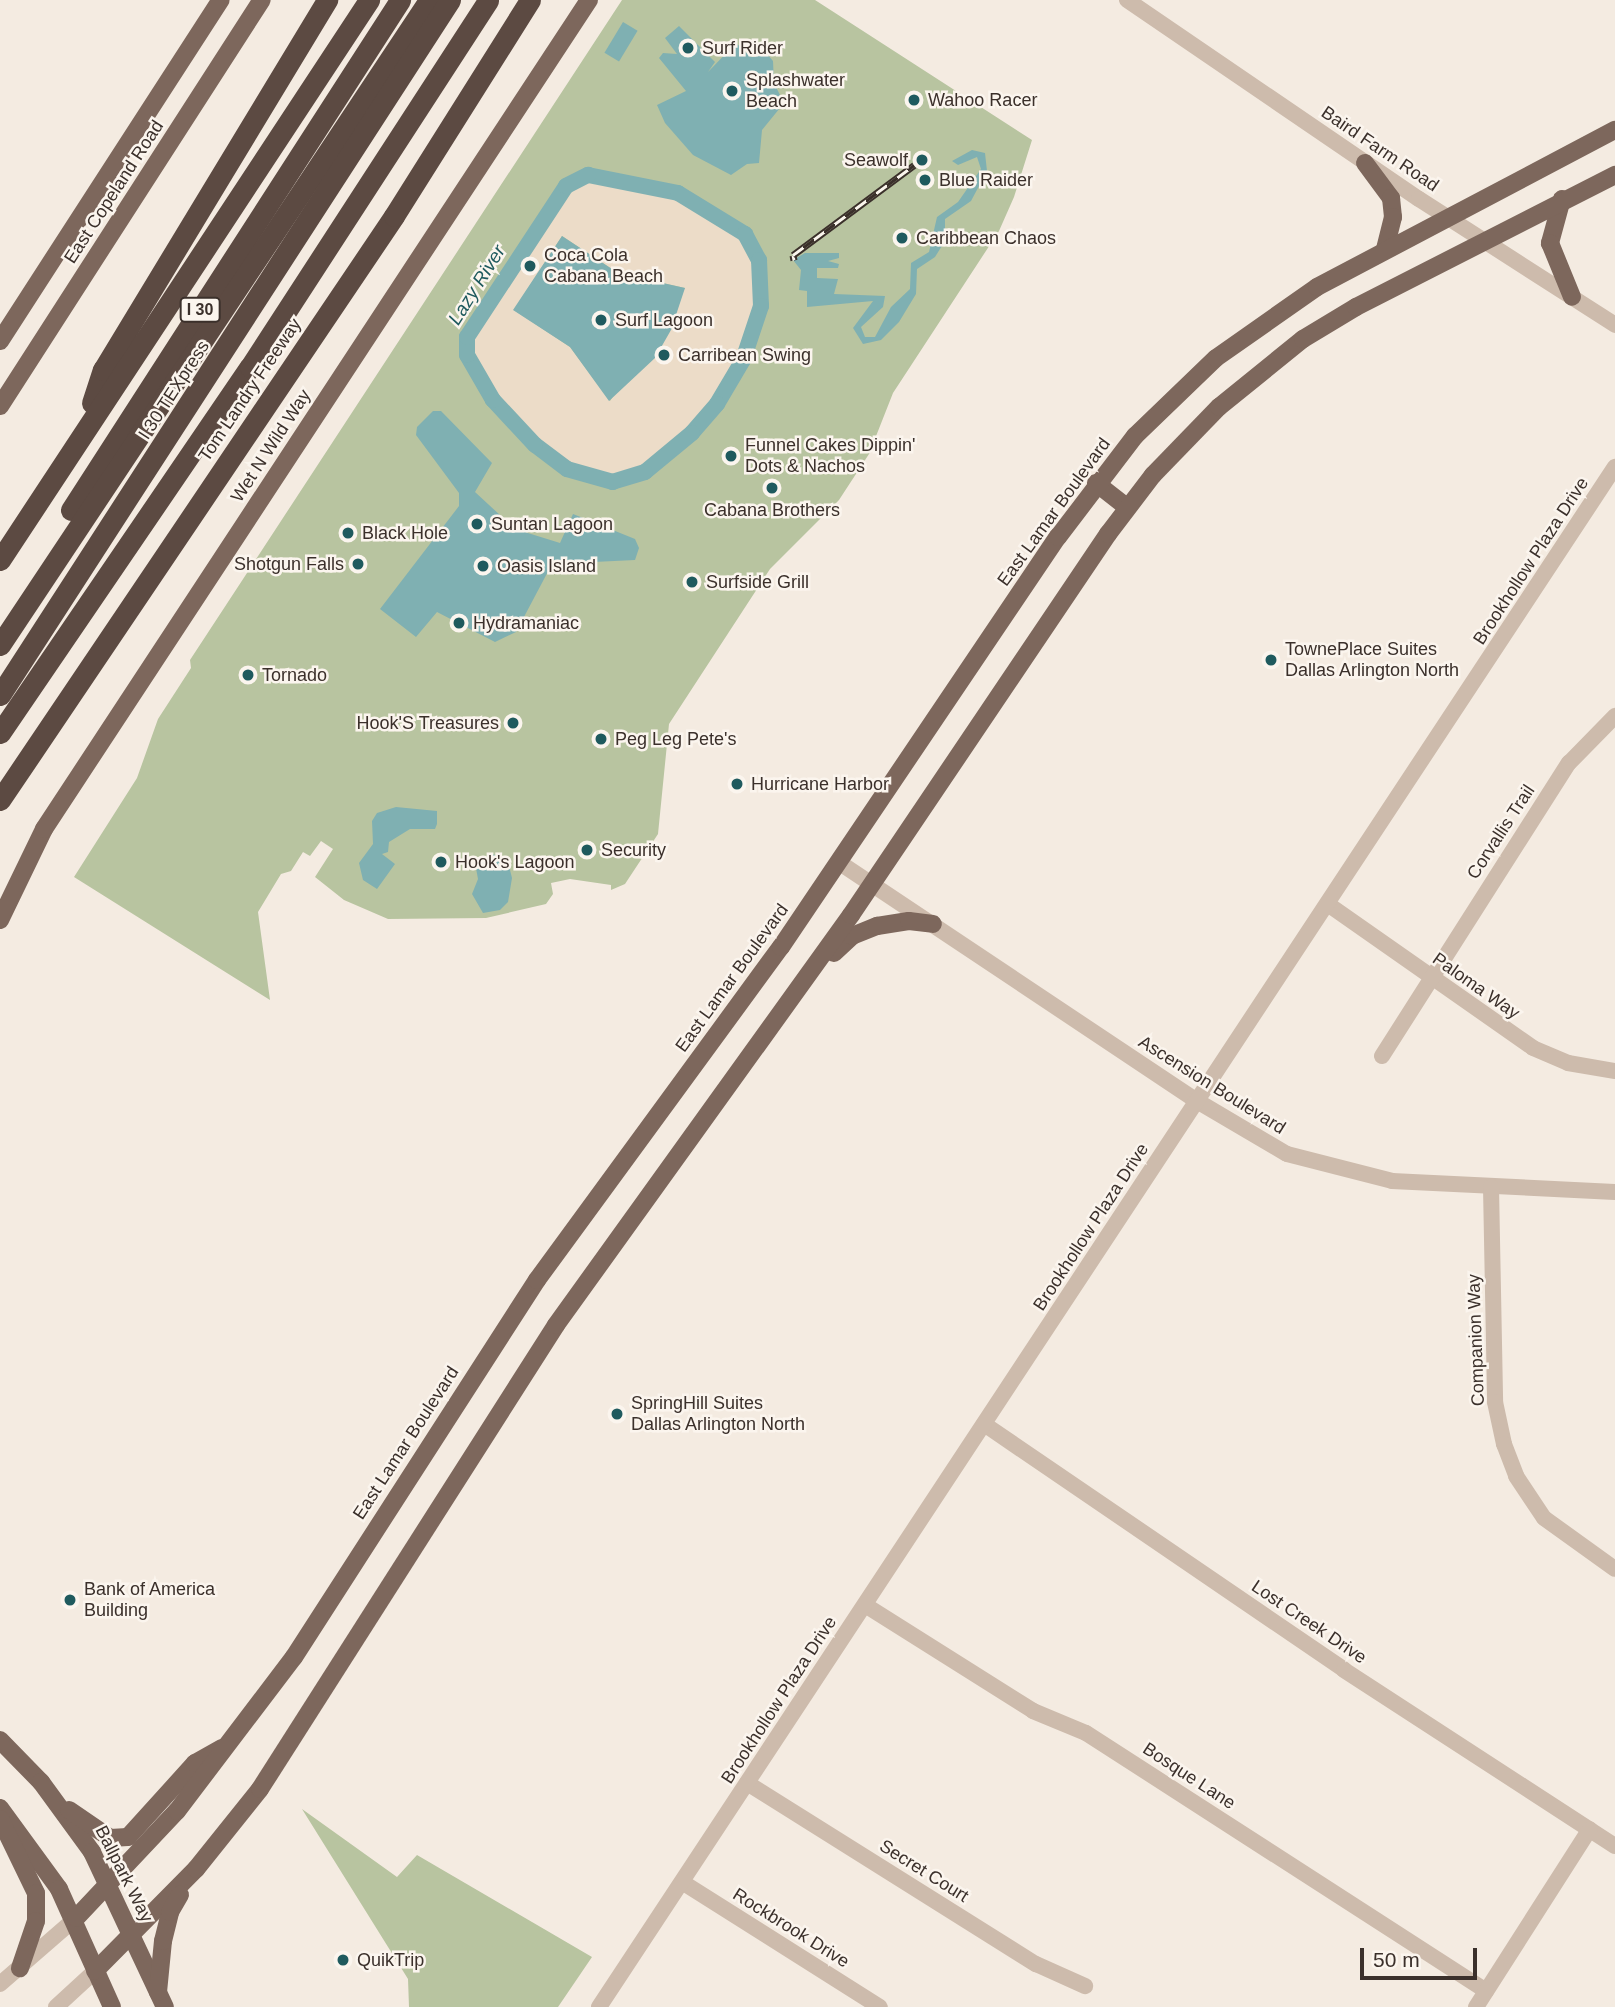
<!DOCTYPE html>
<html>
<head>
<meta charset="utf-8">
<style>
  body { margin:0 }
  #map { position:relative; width:1615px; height:2007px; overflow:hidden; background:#f4ebe1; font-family:Helvetica,sans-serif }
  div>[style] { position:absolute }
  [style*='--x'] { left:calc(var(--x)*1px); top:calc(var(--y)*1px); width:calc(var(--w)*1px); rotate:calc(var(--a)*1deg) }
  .green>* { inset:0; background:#b8c4a0 }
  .plaza>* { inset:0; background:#ecdcc8 }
  .water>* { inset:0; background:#7fb0b2; transform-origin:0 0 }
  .canal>* { height:16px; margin:-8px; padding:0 8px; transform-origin:8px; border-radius:8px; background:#7fb0b2 }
  .minor>* { height:16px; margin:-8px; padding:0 8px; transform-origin:8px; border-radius:8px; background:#cdbbac }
  .major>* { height:18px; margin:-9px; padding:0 9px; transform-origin:9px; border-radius:9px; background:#7d675c }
  .highway>* { height:21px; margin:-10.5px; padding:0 10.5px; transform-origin:10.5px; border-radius:10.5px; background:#5c4a42 }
  .rail>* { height:7px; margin-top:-3.5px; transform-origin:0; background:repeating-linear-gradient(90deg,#fbf5ee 0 13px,#3b302b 0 26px); box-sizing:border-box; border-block:2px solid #3b302b }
  .dots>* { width:19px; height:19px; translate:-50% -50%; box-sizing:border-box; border:4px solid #fbf5ee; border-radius:50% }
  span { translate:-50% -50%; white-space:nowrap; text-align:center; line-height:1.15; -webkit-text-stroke:5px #fbf5ee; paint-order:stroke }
  .shield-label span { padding:2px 5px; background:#fbf5ee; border:2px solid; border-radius:5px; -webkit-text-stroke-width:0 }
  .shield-label { font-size:16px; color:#3b302b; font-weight:700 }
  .poi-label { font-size:18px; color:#3b302b }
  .left { translate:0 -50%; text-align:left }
  .right { translate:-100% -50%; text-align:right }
  .street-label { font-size:18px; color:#3b302b }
  .water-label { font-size:19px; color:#1f5a5e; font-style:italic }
  .scale { position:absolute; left:1360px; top:1948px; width:117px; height:32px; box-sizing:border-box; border:4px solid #3b302b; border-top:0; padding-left:9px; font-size:21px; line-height:24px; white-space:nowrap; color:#3b302b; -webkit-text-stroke:5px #fbf5ee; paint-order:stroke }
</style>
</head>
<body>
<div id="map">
  <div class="green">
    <i style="clip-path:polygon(622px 0,815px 0,1032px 140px,1014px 197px,999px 231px,893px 393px,869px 454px,839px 500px,770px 569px,669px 724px,658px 834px,625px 884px,611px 890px,611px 885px,570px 879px,551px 883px,553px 894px,546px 904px,486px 918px,388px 919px,344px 900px,315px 877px,333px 849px,321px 841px,310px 856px,303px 852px,291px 871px,281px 874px,258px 912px,270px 1000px,74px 877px,137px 778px,158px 719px,191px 668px,190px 660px)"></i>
    <i style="clip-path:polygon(302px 1809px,397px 1877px,417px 1855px,592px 1957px,558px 2007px,409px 2007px,408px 1979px)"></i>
  </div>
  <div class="plaza">
    <i style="clip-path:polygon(evenodd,589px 180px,676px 197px,742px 239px,755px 262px,756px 304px,739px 358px,713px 401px,689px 430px,642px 468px,613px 477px,585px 471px,538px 441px,497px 397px,471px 354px,472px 338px,569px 189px,589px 180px,562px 236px,618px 273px,685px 288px,610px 401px,570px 347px,514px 310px,562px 236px)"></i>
  </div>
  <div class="water">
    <i style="left:623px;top:22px;width:17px;height:36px;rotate:31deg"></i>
    <i style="clip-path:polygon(679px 26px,715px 62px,708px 72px,736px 43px,751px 57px,767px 54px,773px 61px,774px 83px,784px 103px,762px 130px,759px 163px,747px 164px,731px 175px,693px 155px,665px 123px,657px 105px,686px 91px,659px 58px,663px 53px,677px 54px,665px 38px)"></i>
    <i style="clip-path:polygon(972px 150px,985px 153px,987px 171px,971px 201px,945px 219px,945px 241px,935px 257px,917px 269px,916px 294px,899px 322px,881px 340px,863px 344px,853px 328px,873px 301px,807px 307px,807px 291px,799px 290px,801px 270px,793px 260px,805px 253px,839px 253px,839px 258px,828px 261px,839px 264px,838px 268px,817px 268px,817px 278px,838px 279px,834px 294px,885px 296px,883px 307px,861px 327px,865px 337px,875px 337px,891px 307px,910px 289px,911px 263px,929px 252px,937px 217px,958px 202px,981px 169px,977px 157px,958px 165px,952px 161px)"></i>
    <i style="clip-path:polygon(562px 236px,618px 273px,685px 288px,671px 330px,655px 358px,609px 401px,570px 347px,513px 310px)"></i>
    <i style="clip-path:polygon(433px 411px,441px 411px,492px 463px,475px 492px,515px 529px,560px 543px,573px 514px,635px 539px,639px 548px,635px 560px,552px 564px,516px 632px,495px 642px,437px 612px,416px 637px,380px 609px,459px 506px,459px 493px,416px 435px,417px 427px)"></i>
    <i style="clip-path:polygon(396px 807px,437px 811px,437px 824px,435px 829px,410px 829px,389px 842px,388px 852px,382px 854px,395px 864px,377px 889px,363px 880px,359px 863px,373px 844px,372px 821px,377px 813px)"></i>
    <i style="clip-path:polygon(493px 854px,508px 862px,512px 878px,508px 902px,500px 910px,483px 913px,472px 894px,478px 879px,475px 863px)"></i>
  </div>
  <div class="canal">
    <i style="--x:588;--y:175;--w:92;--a:11.3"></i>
    <i style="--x:678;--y:193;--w:79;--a:31.5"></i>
    <i style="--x:745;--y:234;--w:30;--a:62"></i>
    <i style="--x:759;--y:260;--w:46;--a:87.5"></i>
    <i style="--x:761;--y:306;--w:57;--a:108.4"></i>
    <i style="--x:743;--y:360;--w:51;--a:120.6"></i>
    <i style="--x:717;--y:404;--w:38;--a:131"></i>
    <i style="--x:692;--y:433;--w:61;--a:140.3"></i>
    <i style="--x:645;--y:472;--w:34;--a:163"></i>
    <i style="--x:613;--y:482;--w:48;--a:-164.2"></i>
    <i style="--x:567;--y:469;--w:40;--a:-143"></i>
    <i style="--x:535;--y:445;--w:62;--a:-133"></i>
    <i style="--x:493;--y:400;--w:52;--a:-120"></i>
    <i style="--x:467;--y:355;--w:18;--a:-90"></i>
    <i style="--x:467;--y:337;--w:181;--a:-56.7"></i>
    <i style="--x:566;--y:186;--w:25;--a:-27"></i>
  </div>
  <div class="minor">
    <i style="--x:1127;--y:0;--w:353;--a:34.3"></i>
    <i style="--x:1419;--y:199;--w:233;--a:32.7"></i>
    <i style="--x:840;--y:863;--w:429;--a:33.7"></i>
    <i style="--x:1197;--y:1101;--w:104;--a:30.5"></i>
    <i style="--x:1287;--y:1154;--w:108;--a:14.4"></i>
    <i style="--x:1392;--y:1181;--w:223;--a:2.8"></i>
    <i style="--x:1329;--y:905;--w:249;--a:35"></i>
    <i style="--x:1533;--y:1048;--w:38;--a:23"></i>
    <i style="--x:1568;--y:1063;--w:48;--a:9.7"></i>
    <i style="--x:1382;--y:1056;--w:348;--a:-57.5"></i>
    <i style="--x:1569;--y:763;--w:66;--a:-45.6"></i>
    <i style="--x:1491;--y:1187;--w:215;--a:88.9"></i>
    <i style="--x:1495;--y:1402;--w:43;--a:77.9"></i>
    <i style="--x:1504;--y:1444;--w:34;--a:69"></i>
    <i style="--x:1516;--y:1476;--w:50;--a:56.3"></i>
    <i style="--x:1544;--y:1518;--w:87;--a:35.7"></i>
    <i style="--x:984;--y:1424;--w:436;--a:34.3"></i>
    <i style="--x:1344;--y:1670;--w:323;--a:33"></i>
    <i style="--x:865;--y:1605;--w:199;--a:32.2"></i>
    <i style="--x:1033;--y:1711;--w:57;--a:22.5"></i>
    <i style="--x:1086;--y:1733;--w:476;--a:32.8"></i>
    <i style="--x:747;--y:1783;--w:341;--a:32.1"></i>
    <i style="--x:1036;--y:1964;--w:54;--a:24.2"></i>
    <i style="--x:682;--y:1882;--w:234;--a:32.3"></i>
    <i style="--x:0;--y:1984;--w:101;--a:-41"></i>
    <i style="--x:56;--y:2007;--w:53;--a:-42.7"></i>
    <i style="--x:599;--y:2007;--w:1845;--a:-56.59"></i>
    <i style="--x:1476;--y:2007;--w:211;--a:-57.4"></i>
  </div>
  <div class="major">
    <i style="--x:1365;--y:163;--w:44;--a:53.4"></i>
    <i style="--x:1391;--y:198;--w:19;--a:84"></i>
    <i style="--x:1393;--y:217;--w:33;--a:104"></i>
    <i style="--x:1562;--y:199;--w:46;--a:105.3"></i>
    <i style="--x:1550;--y:243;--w:58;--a:67.8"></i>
    <i style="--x:0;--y:341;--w:406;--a:-57.1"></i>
    <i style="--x:0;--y:406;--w:483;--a:-57.2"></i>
    <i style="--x:1096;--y:483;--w:39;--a:38"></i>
    <i style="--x:0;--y:920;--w:101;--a:-64.2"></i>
    <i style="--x:44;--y:829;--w:992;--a:-56.68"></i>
    <i style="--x:834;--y:953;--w:25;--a:-43"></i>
    <i style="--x:852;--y:936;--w:27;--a:-22"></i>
    <i style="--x:877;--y:926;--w:32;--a:-9"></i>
    <i style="--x:909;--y:921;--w:24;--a:7"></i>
    <i style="--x:0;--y:1740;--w:59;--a:45.7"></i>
    <i style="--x:41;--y:1782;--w:87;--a:53.9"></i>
    <i style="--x:92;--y:1852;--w:171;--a:64.8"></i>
    <i style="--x:0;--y:1808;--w:100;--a:53.9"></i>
    <i style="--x:59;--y:1889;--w:129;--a:65.8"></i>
    <i style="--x:69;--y:1810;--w:50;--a:34.3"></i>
    <i style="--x:110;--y:1838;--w:18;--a:-3"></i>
    <i style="--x:128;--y:1837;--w:100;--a:-47.8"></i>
    <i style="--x:195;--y:1763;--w:31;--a:-29"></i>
    <i style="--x:0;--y:1819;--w:82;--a:64.1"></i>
    <i style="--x:36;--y:1893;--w:28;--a:90"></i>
    <i style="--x:36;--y:1921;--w:50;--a:108.8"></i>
    <i style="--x:76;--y:1918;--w:147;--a:-46.7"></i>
    <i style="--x:177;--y:1811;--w:193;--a:-52.8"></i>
    <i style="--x:294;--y:1657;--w:449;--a:-57.2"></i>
    <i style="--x:537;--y:1280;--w:413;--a:-53.8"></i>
    <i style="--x:781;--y:947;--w:495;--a:-56"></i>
    <i style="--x:1058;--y:537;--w:127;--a:-52.7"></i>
    <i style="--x:1135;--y:436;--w:112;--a:-43.9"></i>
    <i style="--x:1216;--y:358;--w:123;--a:-35.1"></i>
    <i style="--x:1317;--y:287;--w:337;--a:-27.8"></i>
    <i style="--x:95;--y:1971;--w:144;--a:-45.3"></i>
    <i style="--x:196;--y:1869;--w:102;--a:-51.3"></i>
    <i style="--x:260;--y:1789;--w:550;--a:-57.46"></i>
    <i style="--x:556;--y:1325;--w:505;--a:-54.26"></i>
    <i style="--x:851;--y:915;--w:460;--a:-56"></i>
    <i style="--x:1108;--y:534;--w:74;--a:-52.7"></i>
    <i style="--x:1153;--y:475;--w:95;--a:-45.9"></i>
    <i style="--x:1219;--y:407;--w:108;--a:-39"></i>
    <i style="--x:1303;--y:339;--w:62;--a:-31.1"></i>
    <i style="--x:1356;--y:307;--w:291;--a:-27"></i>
    <i style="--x:158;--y:1992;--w:51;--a:-84.4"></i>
    <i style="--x:163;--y:1941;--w:30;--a:-76"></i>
    <i style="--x:170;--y:1912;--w:20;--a:-60"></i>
  </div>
  <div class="highway">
    <i style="--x:92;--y:403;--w:35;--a:-72"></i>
    <i style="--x:103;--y:370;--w:433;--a:-58.8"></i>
    <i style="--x:71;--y:510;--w:607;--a:-57.17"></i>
    <i style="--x:0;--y:560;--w:671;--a:-56.62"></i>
    <i style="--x:0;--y:645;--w:775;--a:-56.37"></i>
    <i style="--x:0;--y:695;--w:828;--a:-57.08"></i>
    <i style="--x:0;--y:733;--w:443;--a:-55.7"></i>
    <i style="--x:250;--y:367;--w:437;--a:-57"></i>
    <i style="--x:0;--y:800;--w:704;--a:-55.99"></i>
    <i style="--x:394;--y:216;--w:255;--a:-57.8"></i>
  </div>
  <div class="rail">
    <i style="--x:794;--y:260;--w:5;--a:-101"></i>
    <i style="--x:793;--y:255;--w:151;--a:-36.6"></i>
  </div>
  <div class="dots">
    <i style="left:688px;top:48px;background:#1f5a5e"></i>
    <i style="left:732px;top:91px;background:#1f5a5e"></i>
    <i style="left:914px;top:100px;background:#1f5a5e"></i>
    <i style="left:922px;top:160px;background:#1f5a5e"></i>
    <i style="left:925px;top:180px;background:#1f5a5e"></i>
    <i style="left:902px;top:238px;background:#1f5a5e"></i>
    <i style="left:530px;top:266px;background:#1f5a5e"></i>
    <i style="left:601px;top:320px;background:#1f5a5e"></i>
    <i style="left:664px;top:355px;background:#1f5a5e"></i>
    <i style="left:731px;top:456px;background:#1f5a5e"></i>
    <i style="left:772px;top:488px;background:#1f5a5e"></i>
    <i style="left:477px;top:524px;background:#1f5a5e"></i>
    <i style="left:348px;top:533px;background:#1f5a5e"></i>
    <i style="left:358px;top:564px;background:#1f5a5e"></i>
    <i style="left:483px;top:566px;background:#1f5a5e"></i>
    <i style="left:692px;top:582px;background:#1f5a5e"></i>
    <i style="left:459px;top:623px;background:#1f5a5e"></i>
    <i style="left:1271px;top:660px;background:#1f5a5e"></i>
    <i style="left:248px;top:675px;background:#1f5a5e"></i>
    <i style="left:513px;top:723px;background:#1f5a5e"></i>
    <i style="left:601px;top:739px;background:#1f5a5e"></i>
    <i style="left:737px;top:784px;background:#1f5a5e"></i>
    <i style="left:587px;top:850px;background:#1f5a5e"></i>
    <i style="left:441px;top:862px;background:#1f5a5e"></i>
    <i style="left:617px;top:1414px;background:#1f5a5e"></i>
    <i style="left:70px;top:1600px;background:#1f5a5e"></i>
    <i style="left:343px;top:1960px;background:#1f5a5e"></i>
  </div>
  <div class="shield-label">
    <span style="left:200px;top:310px">I 30</span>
  </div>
  <div class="poi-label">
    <span class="left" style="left:702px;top:48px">Surf Rider</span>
    <span class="left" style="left:746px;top:91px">Splashwater<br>Beach</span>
    <span class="left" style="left:928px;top:100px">Wahoo Racer</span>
    <span class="right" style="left:908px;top:160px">Seawolf</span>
    <span class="left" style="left:939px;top:180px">Blue Raider</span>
    <span class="left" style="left:916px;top:238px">Caribbean Chaos</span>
    <span class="left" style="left:544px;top:266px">Coca Cola<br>Cabana Beach</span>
    <span class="left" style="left:615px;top:320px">Surf Lagoon</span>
    <span class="left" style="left:678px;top:355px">Carribean Swing</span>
    <span class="left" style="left:745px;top:456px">Funnel Cakes Dippin'<br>Dots &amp; Nachos</span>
    <span style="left:772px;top:510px">Cabana Brothers</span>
    <span class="left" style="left:491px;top:524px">Suntan Lagoon</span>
    <span class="left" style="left:362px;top:533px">Black Hole</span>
    <span class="right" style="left:344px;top:564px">Shotgun Falls</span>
    <span class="left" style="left:497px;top:566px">Oasis Island</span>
    <span class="left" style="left:706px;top:582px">Surfside Grill</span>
    <span class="left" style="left:473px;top:623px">Hydramaniac</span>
    <span class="left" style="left:1285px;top:660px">TownePlace Suites<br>Dallas Arlington North</span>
    <span class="left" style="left:262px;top:675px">Tornado</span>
    <span class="right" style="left:499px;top:723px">Hook'S Treasures</span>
    <span class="left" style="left:615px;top:739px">Peg Leg Pete's</span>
    <span class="left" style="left:751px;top:784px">Hurricane Harbor</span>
    <span class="left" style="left:601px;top:850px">Security</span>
    <span class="left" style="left:455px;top:862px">Hook's Lagoon</span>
    <span class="left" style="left:631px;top:1414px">SpringHill Suites<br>Dallas Arlington North</span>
    <span class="left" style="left:84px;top:1600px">Bank of America<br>Building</span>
    <span class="left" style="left:357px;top:1960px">QuikTrip</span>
  </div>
  <div class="street-label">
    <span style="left:1380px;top:149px;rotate:34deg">Baird Farm Road</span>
    <span style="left:114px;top:192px;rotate:-57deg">East Copeland Road</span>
    <span style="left:174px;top:390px;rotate:-57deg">I 30 TEXpress</span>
    <span style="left:250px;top:390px;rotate:-56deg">Tom Landry Freeway</span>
    <span style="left:271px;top:446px;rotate:-57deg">Wet N Wild Way</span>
    <span style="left:1054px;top:512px;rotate:-54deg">East Lamar Boulevard</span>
    <span style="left:1531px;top:561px;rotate:-57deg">Brookhollow Plaza Drive</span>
    <span style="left:1501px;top:832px;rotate:-57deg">Corvallis Trail</span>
    <span style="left:732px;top:978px;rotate:-54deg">East Lamar Boulevard</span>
    <span style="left:1476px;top:986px;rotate:35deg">Paloma Way</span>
    <span style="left:1212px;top:1085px;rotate:32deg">Ascension Boulevard</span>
    <span style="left:1091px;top:1227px;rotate:-57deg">Brookhollow Plaza Drive</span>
    <span style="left:1476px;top:1340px;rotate:-92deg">Companion Way</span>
    <span style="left:406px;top:1443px;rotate:-57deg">East Lamar Boulevard</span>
    <span style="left:1309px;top:1622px;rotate:34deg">Lost Creek Drive</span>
    <span style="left:779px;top:1700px;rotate:-57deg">Brookhollow Plaza Drive</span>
    <span style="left:1189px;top:1776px;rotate:33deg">Bosque Lane</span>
    <span style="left:924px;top:1871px;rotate:32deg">Secret Court</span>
    <span style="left:124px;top:1874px;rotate:63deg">Ballpark Way</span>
    <span style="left:791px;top:1928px;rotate:32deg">Rockbrook Drive</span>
  </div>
  <div class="water-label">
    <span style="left:477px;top:285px;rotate:-58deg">Lazy River</span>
  </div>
  <div class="scale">50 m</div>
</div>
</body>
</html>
